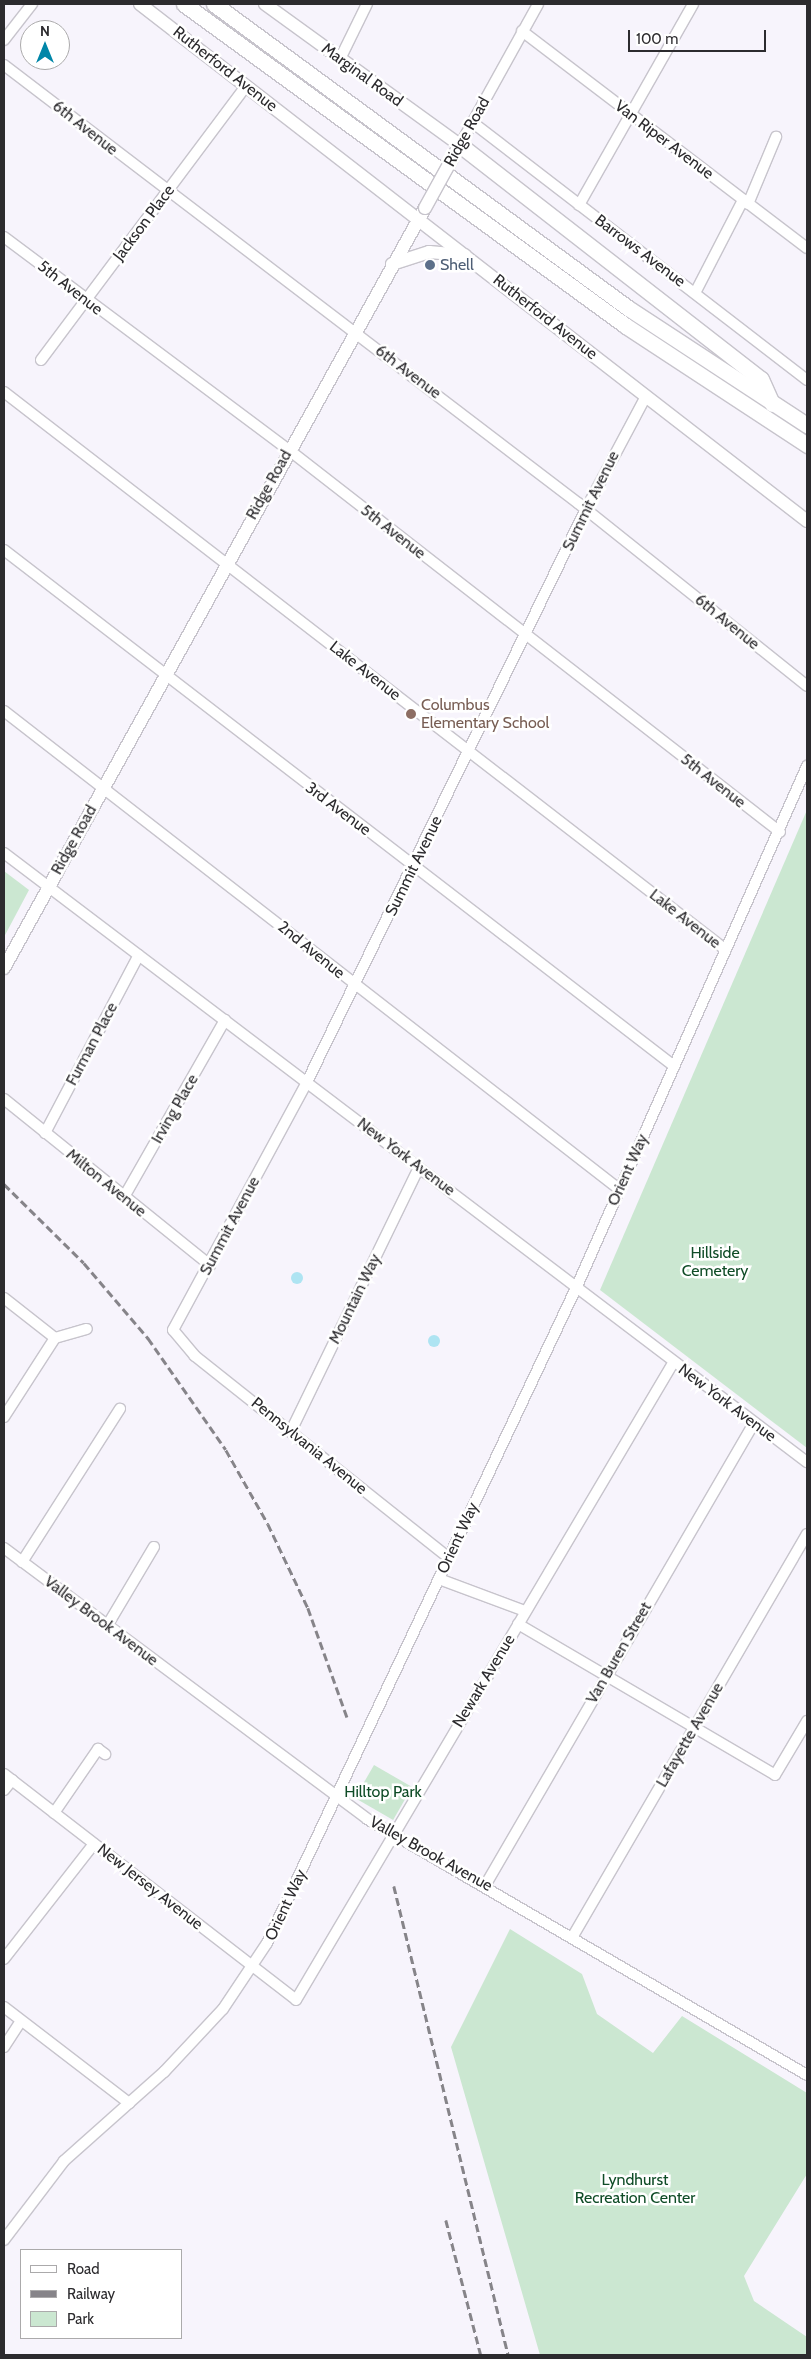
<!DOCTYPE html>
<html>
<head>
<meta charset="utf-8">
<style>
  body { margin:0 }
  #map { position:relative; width:811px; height:2359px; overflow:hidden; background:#f7f4fc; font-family:Cabin,sans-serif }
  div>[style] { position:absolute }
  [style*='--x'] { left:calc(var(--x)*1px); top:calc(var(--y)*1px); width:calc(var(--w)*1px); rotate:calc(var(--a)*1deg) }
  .green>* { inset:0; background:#cbe7d1; transform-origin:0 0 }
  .water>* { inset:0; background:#aee4f2 }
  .round { border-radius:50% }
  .roads { filter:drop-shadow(1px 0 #c7c4cc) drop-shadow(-1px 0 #c7c4cc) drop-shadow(0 1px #c7c4cc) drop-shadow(0 -1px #c7c4cc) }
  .minor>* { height:10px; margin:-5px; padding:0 5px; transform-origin:5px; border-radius:5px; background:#fff }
  .major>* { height:12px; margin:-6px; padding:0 6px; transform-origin:6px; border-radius:6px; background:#fff }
  .highway>* { height:15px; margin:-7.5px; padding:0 7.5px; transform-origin:7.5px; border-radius:7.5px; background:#fff }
  .rail>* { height:2.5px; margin-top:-1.25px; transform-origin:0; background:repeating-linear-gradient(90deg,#868489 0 8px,transparent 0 12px) }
  .bridges { filter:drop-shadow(1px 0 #c7c4cc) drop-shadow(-1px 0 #c7c4cc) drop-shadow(0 1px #c7c4cc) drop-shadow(0 -1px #c7c4cc) }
  .major-bridge>* { height:12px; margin:-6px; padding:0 6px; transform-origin:6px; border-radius:6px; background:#fff }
  .dots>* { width:14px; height:14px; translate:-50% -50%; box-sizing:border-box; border:2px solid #fff; border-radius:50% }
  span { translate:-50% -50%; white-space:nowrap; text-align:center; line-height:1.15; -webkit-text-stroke:5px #fff; paint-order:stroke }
  .street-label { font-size:16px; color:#2c2b2e }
  .service-label { font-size:16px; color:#4e5e75 }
  .left { translate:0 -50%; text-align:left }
  .education-label { font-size:16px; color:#785e54 }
  .park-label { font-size:16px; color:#0f4c27 }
  .frame { position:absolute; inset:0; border:5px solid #2c2b2e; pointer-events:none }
  .legend { position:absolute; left:20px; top:2249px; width:162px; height:90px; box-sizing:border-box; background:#fff; border:1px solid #abaaab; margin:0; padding:6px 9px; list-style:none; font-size:15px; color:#2c2b2e }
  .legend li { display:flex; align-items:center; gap:10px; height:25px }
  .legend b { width:25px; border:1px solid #abaaab }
  .north { position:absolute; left:20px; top:20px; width:50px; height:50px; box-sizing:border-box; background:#fff; border:1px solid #abaaab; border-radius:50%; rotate:0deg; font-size:14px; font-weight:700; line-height:20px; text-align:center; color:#2c2b2e }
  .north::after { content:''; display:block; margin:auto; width:18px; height:22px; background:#0086a8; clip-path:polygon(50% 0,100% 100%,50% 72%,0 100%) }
  .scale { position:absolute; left:628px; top:30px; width:138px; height:22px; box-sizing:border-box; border:2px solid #2c2b2e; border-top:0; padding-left:6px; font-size:15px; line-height:18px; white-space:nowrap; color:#2c2b2e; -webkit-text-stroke:4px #fff; paint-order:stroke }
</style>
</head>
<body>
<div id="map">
  <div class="green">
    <i style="clip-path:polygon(807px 810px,807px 1448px,600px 1290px)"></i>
    <i style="clip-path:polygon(4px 871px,29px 890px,4px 937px)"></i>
    <i style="left:374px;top:1765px;width:44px;height:38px;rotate:30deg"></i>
    <i style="clip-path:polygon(510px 1929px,582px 1974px,597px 2014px,653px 2053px,682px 2016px,807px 2093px,807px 2174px,744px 2276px,754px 2301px,807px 2337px,807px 2355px,540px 2355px,451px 2047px)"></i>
  </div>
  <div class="water">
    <i class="round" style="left:291px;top:1272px;width:12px;height:12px"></i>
    <i class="round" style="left:428px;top:1335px;width:12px;height:12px"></i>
  </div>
  <div class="roads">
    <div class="minor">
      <i style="--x:522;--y:31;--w:358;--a:37.3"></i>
      <i style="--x:4;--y:40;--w:46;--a:-52.1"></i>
      <i style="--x:340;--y:59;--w:61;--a:-63.9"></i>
      <i style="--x:4;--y:65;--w:722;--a:37.35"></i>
      <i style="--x:578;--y:503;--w:293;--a:38.6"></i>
      <i style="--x:472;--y:122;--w:423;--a:37.6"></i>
      <i style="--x:460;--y:145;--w:161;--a:-61"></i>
      <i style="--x:748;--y:204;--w:73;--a:-67.3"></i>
      <i style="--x:579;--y:205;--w:231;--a:-60.4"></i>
      <i style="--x:4;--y:237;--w:356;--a:36.8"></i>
      <i style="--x:289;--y:450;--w:622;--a:37.88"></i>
      <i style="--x:695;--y:293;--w:105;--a:-62.7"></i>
      <i style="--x:41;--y:360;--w:342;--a:-53.2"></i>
      <i style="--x:4;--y:392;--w:912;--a:37.7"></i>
      <i style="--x:4;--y:550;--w:846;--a:37.6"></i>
      <i style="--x:4;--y:711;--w:779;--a:37.86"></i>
      <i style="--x:4;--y:853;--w:1008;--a:37.18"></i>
      <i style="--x:4;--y:1099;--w:265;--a:38.9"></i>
      <i style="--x:45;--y:1133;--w:201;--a:-62.2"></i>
      <i style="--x:124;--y:1197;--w:204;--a:-60.3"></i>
      <i style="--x:4;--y:1298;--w:65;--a:38.1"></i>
      <i style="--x:4;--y:1417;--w:94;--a:-57.2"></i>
      <i style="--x:55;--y:1338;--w:33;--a:-16"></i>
      <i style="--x:291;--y:1431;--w:293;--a:-64.1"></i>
      <i style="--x:4;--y:1548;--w:453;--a:36.7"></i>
      <i style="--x:367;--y:1819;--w:509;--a:30.19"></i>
      <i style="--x:449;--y:1558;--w:325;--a:-141.5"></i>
      <i style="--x:195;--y:1356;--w:34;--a:-130"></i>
      <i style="--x:173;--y:1330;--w:282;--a:-61.6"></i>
      <i style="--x:307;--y:1082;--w:637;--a:-64.04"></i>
      <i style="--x:586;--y:509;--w:128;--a:-62"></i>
      <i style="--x:22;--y:1562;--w:182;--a:-57.4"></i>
      <i style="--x:439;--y:1579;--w:92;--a:20.4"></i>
      <i style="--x:518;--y:1624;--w:298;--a:30.4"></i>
      <i style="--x:775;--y:1775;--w:63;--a:-59.3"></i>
      <i style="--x:107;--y:1626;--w:92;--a:-59.3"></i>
      <i style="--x:4;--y:1774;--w:369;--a:37.7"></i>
      <i style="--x:296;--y:2000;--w:740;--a:-59.38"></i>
      <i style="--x:4;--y:1790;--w:13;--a:-51"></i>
      <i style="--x:54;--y:1813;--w:78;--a:-55.5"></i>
      <i style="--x:98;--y:1749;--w:9;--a:36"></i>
      <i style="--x:486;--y:1884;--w:533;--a:-59.83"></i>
      <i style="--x:573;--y:1936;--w:465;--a:-59.8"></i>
      <i style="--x:4;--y:1959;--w:146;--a:-52"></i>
      <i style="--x:4;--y:2007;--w:158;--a:37.5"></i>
      <i style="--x:4;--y:2047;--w:31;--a:-57"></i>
      <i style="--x:4;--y:2240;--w:99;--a:-52.8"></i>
      <i style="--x:64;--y:2161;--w:134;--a:-41.7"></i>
      <i style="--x:164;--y:2072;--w:86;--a:-46.9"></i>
      <i style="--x:223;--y:2009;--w:79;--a:-56.3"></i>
      <i style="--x:267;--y:1943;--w:726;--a:-64.74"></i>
      <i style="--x:577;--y:1286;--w:569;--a:-66.14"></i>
    </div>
    <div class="major">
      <i style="--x:140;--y:4;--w:844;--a:37.78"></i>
      <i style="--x:265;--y:4;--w:241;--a:35.9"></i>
      <i style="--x:460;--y:145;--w:9;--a:122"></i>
      <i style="--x:392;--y:264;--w:39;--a:-18"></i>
      <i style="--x:429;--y:252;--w:36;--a:5"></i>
      <i style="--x:4;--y:968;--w:869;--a:-61.02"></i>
    </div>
    <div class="highway">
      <i style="--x:184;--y:4;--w:547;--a:36.07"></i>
      <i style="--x:626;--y:326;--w:217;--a:33.3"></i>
      <i style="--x:214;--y:4;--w:514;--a:36.29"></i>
      <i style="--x:628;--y:308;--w:214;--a:33.2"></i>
      <i style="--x:460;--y:145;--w:381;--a:37.9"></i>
      <i style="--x:761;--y:379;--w:27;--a:66"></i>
    </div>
  </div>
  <div class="rail">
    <i style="--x:4;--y:1184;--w:112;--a:44.6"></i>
    <i style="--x:84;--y:1263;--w:99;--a:49.5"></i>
    <i style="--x:148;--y:1338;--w:136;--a:55.1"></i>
    <i style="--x:226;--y:1450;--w:85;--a:60.4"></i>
    <i style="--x:268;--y:1524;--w:93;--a:64.5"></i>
    <i style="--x:308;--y:1608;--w:119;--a:70.3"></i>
    <i style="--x:394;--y:1886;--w:483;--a:76.3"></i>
    <i style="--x:446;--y:2220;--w:139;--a:75.5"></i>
  </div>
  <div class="bridges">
    <div class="major-bridge">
      <i style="--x:425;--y:208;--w:58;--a:-61.2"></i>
    </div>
  </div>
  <div class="dots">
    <i style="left:430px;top:265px;background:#5c6f8a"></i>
    <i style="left:411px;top:714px;background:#8d6e63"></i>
  </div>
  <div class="street-label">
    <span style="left:225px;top:69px;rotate:38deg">Rutherford Avenue</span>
    <span style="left:362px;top:75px;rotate:36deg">Marginal Road</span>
    <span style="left:85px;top:128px;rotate:38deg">6th Avenue</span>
    <span style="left:467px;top:132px;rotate:-61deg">Ridge Road</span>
    <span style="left:664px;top:140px;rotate:37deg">Van Riper Avenue</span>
    <span style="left:144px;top:223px;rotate:-53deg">Jackson Place</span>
    <span style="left:640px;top:251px;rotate:37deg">Barrows Avenue</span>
    <span style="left:70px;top:288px;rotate:38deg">5th Avenue</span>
    <span style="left:545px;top:317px;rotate:38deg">Rutherford Avenue</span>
    <span style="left:408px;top:372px;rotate:37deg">6th Avenue</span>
    <span style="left:269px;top:485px;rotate:-61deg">Ridge Road</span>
    <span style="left:591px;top:501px;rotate:-64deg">Summit Avenue</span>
    <span style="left:393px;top:532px;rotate:38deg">5th Avenue</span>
    <span style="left:727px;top:622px;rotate:39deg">6th Avenue</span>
    <span style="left:365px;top:671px;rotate:38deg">Lake Avenue</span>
    <span style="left:713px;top:781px;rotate:38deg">5th Avenue</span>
    <span style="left:338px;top:809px;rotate:37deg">3rd Avenue</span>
    <span style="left:74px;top:840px;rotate:-61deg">Ridge Road</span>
    <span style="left:414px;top:866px;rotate:-64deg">Summit Avenue</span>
    <span style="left:685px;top:919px;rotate:38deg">Lake Avenue</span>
    <span style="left:311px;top:950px;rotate:39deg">2nd Avenue</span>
    <span style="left:92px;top:1044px;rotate:-62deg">Furman Place</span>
    <span style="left:175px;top:1109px;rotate:-60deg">Irving Place</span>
    <span style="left:406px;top:1157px;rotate:37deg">New York Avenue</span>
    <span style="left:628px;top:1170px;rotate:-66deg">Orient Way</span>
    <span style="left:106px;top:1183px;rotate:39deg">Milton Avenue</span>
    <span style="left:230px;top:1226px;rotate:-62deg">Summit Avenue</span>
    <span style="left:355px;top:1299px;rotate:-64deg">Mountain Way</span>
    <span style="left:727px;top:1403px;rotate:37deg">New York Avenue</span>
    <span style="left:309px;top:1446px;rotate:39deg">Pennsylvania Avenue</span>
    <span style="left:458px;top:1538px;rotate:-65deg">Orient Way</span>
    <span style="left:101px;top:1621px;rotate:37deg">Valley Brook Avenue</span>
    <span style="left:619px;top:1653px;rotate:-60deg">Van Buren Street</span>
    <span style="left:484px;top:1681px;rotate:-59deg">Newark Avenue</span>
    <span style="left:690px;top:1735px;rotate:-60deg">Lafayette Avenue</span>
    <span style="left:431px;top:1854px;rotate:29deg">Valley Brook Avenue</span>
    <span style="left:150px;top:1887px;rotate:38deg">New Jersey Avenue</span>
    <span style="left:286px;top:1905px;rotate:-65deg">Orient Way</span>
  </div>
  <div class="service-label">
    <span class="left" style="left:440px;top:265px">Shell</span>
  </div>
  <div class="education-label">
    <span class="left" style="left:421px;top:714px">Columbus<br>Elementary School</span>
  </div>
  <div class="park-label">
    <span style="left:715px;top:1262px">Hillside<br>Cemetery</span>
    <span style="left:383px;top:1792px">Hilltop Park</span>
    <span style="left:635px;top:2189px">Lyndhurst<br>Recreation Center</span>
  </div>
  <div class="frame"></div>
  <ul class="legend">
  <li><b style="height:6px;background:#fff"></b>Road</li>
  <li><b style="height:6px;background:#868489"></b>Railway</li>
  <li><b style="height:14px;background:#cbe7d1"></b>Park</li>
  </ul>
  <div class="north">N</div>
  <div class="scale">100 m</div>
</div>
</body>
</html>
